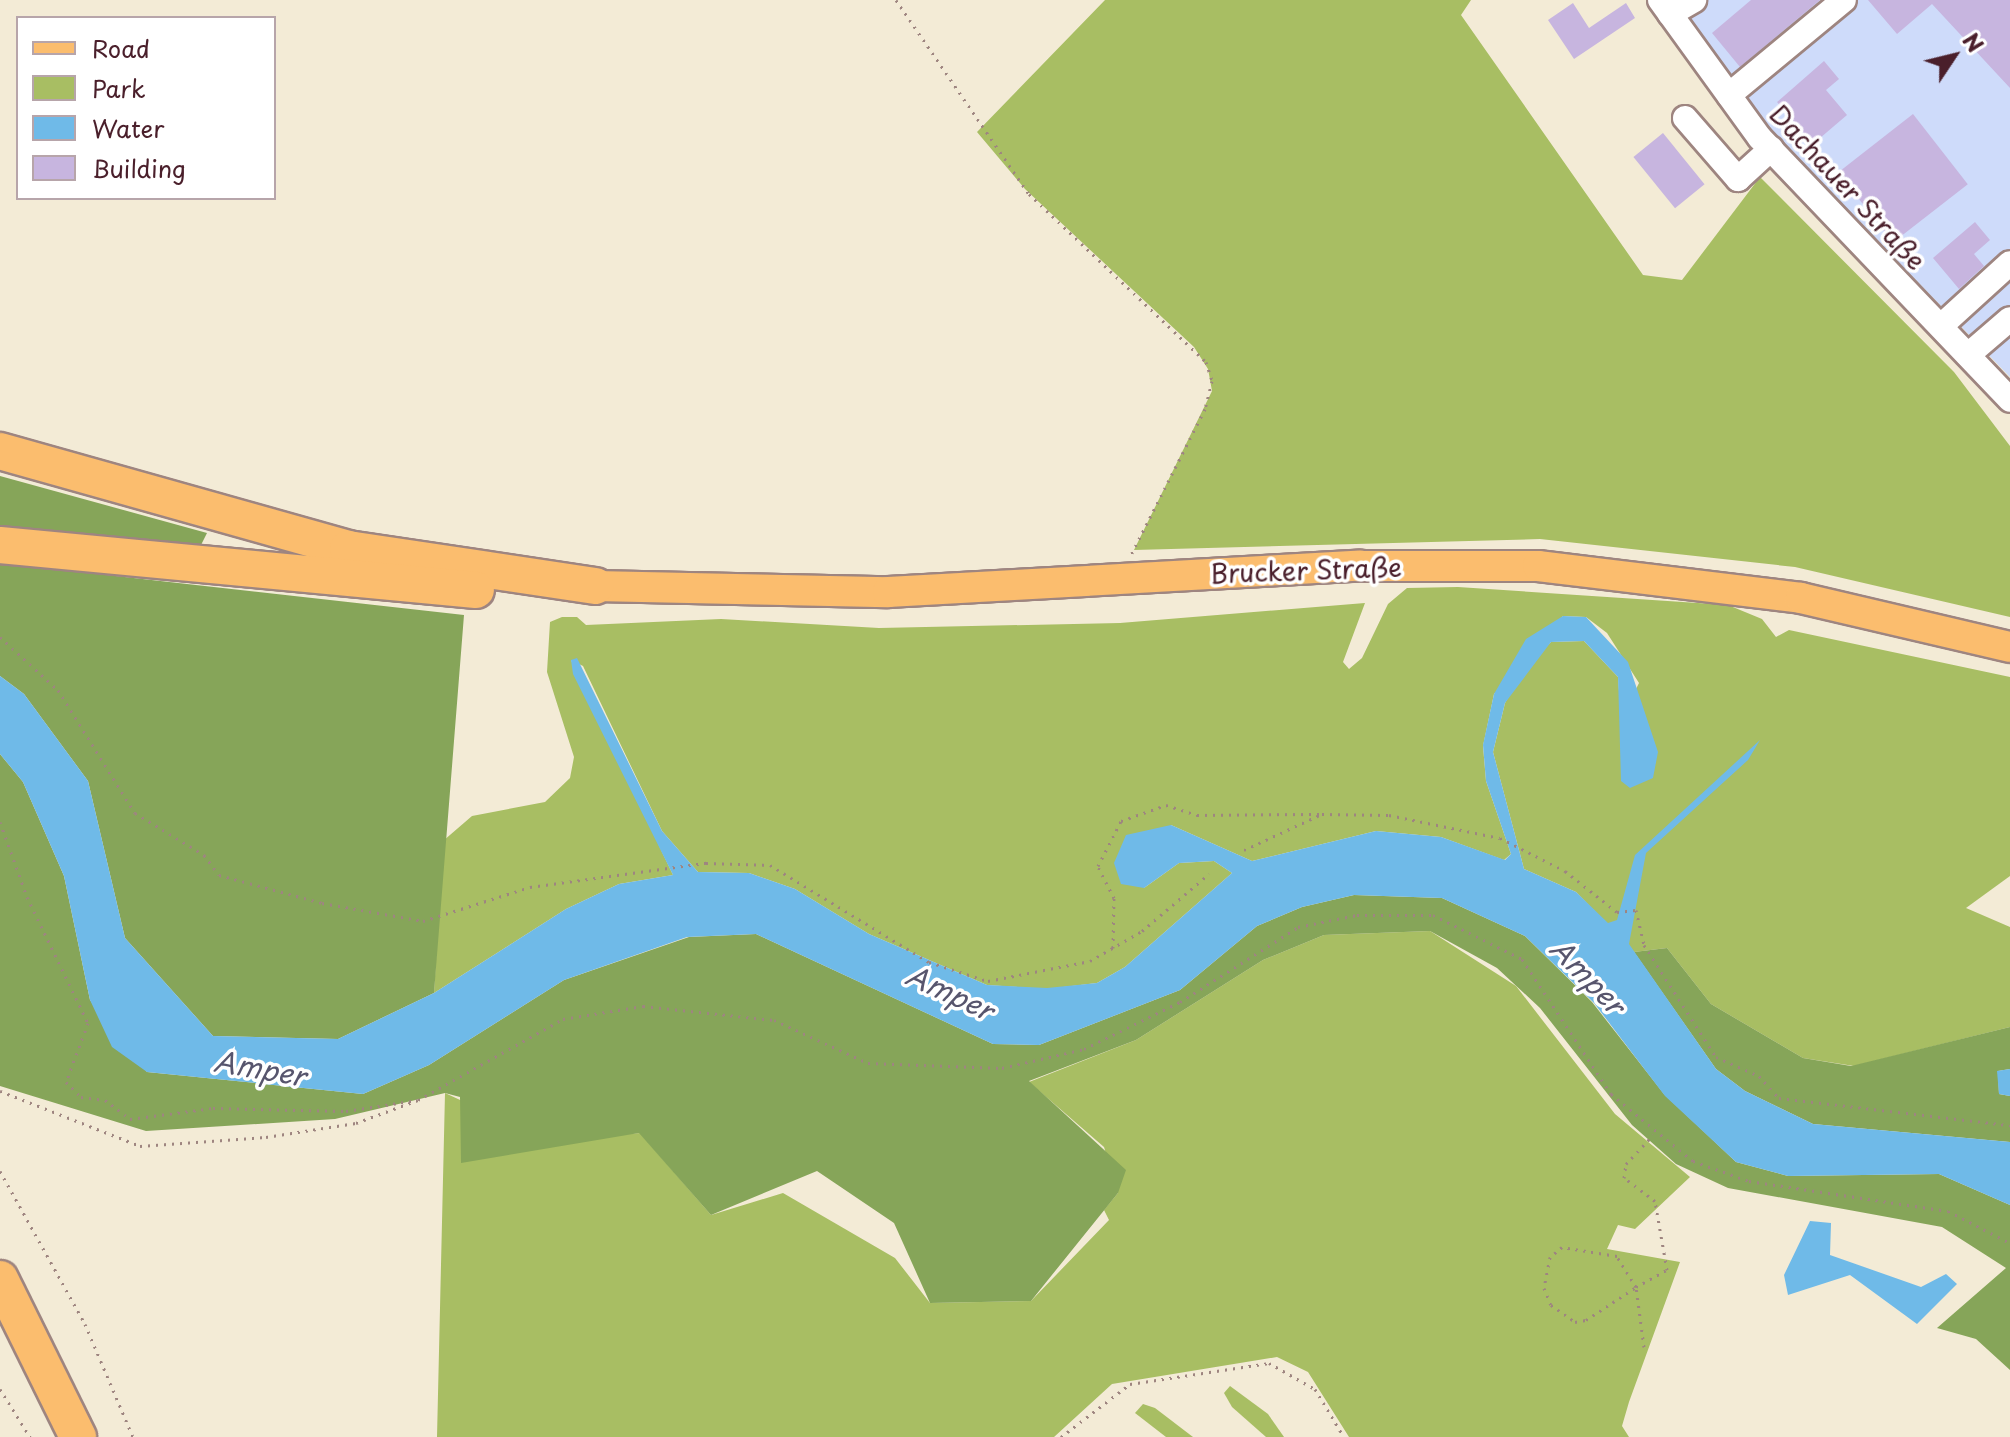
<!DOCTYPE html>
<html>
<head>
<meta charset="utf-8">
<style>
  body { margin:0 }
  #map { position:relative; width:2010px; height:1437px; overflow:hidden; background:#f3ebd6; font-family:"Playpen Sans",sans-serif }
  div>[style] { position:absolute }
  [style*='--x'] { left:calc(var(--x)*1px); top:calc(var(--y)*1px); width:calc(var(--w)*1px); rotate:calc(var(--a)*1deg) }
  .built>* { inset:0; background:#cedbfa }
  .green>* { inset:0; background:#a8be63 }
  .forest>* { inset:0; background:#86a559 }
  .water>* { inset:0; background:#6fbae8 }
  .building>* { inset:0; background:#c7b5df; transform-origin:0 0 }
  .path>* { height:3px; margin-top:-1.5px; transform-origin:0; background:repeating-linear-gradient(90deg,#9e8580 0 2px,transparent 0 8px) }
  .roads { filter:drop-shadow(2px 0 #9e8580) drop-shadow(-2px 0 #9e8580) drop-shadow(0 2px #9e8580) drop-shadow(0 -2px #9e8580) }
  .minor>* { height:24px; margin:-12px; padding:0 12px; transform-origin:12px; border-radius:12px; background:#fff }
  .major>* { height:30px; margin:-15px; padding:0 15px; transform-origin:15px; border-radius:15px; background:#fbbd6e }
  .highway>* { height:36px; margin:-18px; padding:0 18px; transform-origin:18px; border-radius:18px; background:#fbbd6e }
  span { translate:-50% -50%; white-space:nowrap; text-align:center; line-height:1.15; -webkit-text-stroke:7px #fff; paint-order:stroke }
  .street-label { font-size:26px; color:#4a1f2b }
  .water-label { font-size:28px; color:#57556d; font-style:italic }
  .legend { position:absolute; left:16px; top:16px; width:260px; height:184px; box-sizing:border-box; background:#fff; border:2px solid #b7a5aa; margin:0; padding:10px 14px; list-style:none; font-size:24px; color:#4a1f2b }
  .legend li { display:flex; align-items:center; gap:16px; height:40px }
  .legend b { width:40px; border:2px solid #b7a5aa }
  .north { position:absolute; left:1914px; top:16px; width:80px; height:80px; -webkit-text-stroke:6px #fff; paint-order:stroke; rotate:55deg; font-size:22px; font-weight:700; line-height:32px; text-align:center; color:#4a1f2b }
  .north::after { content:''; display:block; margin:auto; width:28px; height:36px; background:#4a1f2b; clip-path:polygon(50% 0,100% 100%,50% 72%,0 100%) }
</style>
</head>
<body>
<div id="map">
  <div class="built">
    <i style="clip-path:polygon(1676px 0,2010px 0,2010px 377px,1775px 135px)"></i>
  </div>
  <div class="green">
    <i style="clip-path:polygon(1105px 0,1471px 0,1461px 15px,1643px 275px,1682px 280px,1760px 177px,1954px 372px,2010px 446px,2010px 617px,1795px 567px,1540px 539px,1134px 550px,1212px 391px,1208px 369px,1194px 347px,1025px 189px,977px 132px)"></i>
    <i style="clip-path:polygon(1458px 587px,1728px 605px,1762px 619px,1776px 637px,1789px 630px,2010px 677px,2010px 876px,1966px 908px,2010px 927px,2010px 1027px,1854px 1066px,1803px 1058px,1711px 1004px,1667px 948px,1634px 952px,1576px 892px,1524px 869px,1493px 752px,1505px 703px,1525px 668px,1551px 642px,1584px 641px,1618px 677px,1621px 719px,1639px 683px,1607px 633px,1586px 617px,1563px 616px,1494px 694px,1483px 746px,1486px 781px,1511px 854px,1504px 860px,1441px 837px,1376px 831px,1252px 861px,1171px 825px,1144px 888px,1179px 863px,1214px 861px,1232px 873px,1125px 967px,1097px 983px,1047px 989px,987px 985px,869px 934px,795px 889px,749px 873px,698px 872px,662px 831px,583px 666px,571px 660px,673px 875px,619px 884px,566px 909px,434px 993px,443px 841px,472px 816px,545px 802px,570px 778px,574px 757px,547px 672px,550px 622px,562px 617px,577px 617px,586px 625px,721px 619px,879px 628px,1120px 623px,1365px 603px,1343px 662px,1349px 669px,1362px 658px,1388px 604px,1407px 588px)"></i>
    <i style="clip-path:polygon(1430px 931px,1516px 986px,1615px 1114px,1690px 1177px,1635px 1229px,1618px 1225px,1607px 1249px,1680px 1262px,1629px 1402px,1622px 1426px,1629px 1437px,1349px 1437px,1308px 1372px,1277px 1357px,1112px 1384px,1054px 1437px,437px 1437px,445px 1093px,549px 1141px,640px 1133px,711px 1215px,783px 1193px,895px 1258px,930px 1303px,1031px 1301px,1109px 1220px,1104px 1210px,1118px 1193px,1104px 1147px,1029px 1082px,1136px 1040px,1263px 960px,1324px 935px)"></i>
    <i style="clip-path:polygon(1230px 1386px,1268px 1414px,1284px 1437px,1266px 1437px,1232px 1407px,1224px 1393px)"></i>
    <i style="clip-path:polygon(1143px 1404px,1155px 1408px,1193px 1437px,1166px 1437px,1135px 1413px)"></i>
  </div>
  <div class="forest">
    <i style="clip-path:polygon(0 476px,207px 533px,196px 555px,0 532px)"></i>
    <i style="clip-path:polygon(0 563px,464px 615px,434px 993px,338px 1039px,213px 1036px,125px 938px,88px 781px,24px 694px,0 676px)"></i>
    <i style="clip-path:polygon(0 754px,23px 782px,64px 876px,90px 1000px,147px 1072px,363px 1094px,429px 1065px,564px 980px,689px 937px,756px 934px,993px 1044px,1039px 1045px,1180px 990px,1257px 926px,1302px 907px,1354px 895px,1442px 898px,1525px 936px,1592px 1002px,1664px 1094px,1736px 1162px,1788px 1176px,1939px 1174px,2010px 1205px,2010px 1370px,1976px 1339px,1937px 1328px,2006px 1268px,1942px 1227px,1728px 1188px,1676px 1164px,1632px 1125px,1540px 1008px,1497px 968px,1430px 931px,1324px 935px,1263px 960px,1136px 1040px,1029px 1081px,1126px 1170px,1118px 1193px,1031px 1301px,930px 1303px,894px 1223px,817px 1171px,711px 1215px,639px 1133px,461px 1163px,460px 1097px,445px 1093px,335px 1119px,146px 1131px,0 1086px)"></i>
    <i style="clip-path:polygon(1667px 948px,1711px 1004px,1803px 1058px,1851px 1066px,2010px 1027px,2010px 1069px,1998px 1071px,1999px 1094px,2010px 1096px,2010px 1142px,1813px 1124px,1745px 1091px,1716px 1069px,1634px 952px)"></i>
  </div>
  <div class="water">
    <i style="clip-path:polygon(1563px 616px,1586px 617px,1628px 662px,1658px 752px,1653px 778px,1630px 788px,1621px 781px,1618px 677px,1584px 641px,1551px 642px,1505px 703px,1493px 752px,1524px 869px,1576px 892px,1608px 923px,1617px 920px,1635px 855px,1760px 740px,1748px 760px,1646px 853px,1629px 944px,1716px 1069px,1745px 1091px,1813px 1124px,2010px 1142px,2010px 1205px,1939px 1174px,1788px 1176px,1736px 1162px,1665px 1096px,1594px 1003px,1525px 936px,1442px 898px,1354px 895px,1302px 907px,1257px 926px,1180px 990px,1039px 1045px,993px 1044px,756px 934px,687px 937px,564px 980px,429px 1065px,363px 1094px,147px 1072px,112px 1047px,90px 1000px,64px 876px,23px 782px,0 754px,0 676px,24px 694px,88px 781px,125px 938px,213px 1036px,338px 1039px,434px 993px,566px 909px,619px 884px,673px 875px,573px 674px,571px 660px,577px 658px,662px 831px,698px 872px,749px 873px,795px 889px,869px 934px,987px 985px,1047px 988px,1097px 983px,1125px 967px,1232px 873px,1214px 861px,1179px 863px,1144px 888px,1121px 884px,1114px 863px,1126px 835px,1171px 825px,1252px 861px,1376px 831px,1441px 837px,1505px 860px,1511px 854px,1486px 781px,1483px 745px,1494px 694px,1526px 639px)"></i>
    <i style="clip-path:polygon(2010px 1069px,2010px 1096px,1999px 1094px,1997px 1071px)"></i>
    <i style="clip-path:polygon(1810px 1221px,1831px 1223px,1830px 1255px,1921px 1287px,1946px 1274px,1957px 1284px,1917px 1324px,1850px 1275px,1788px 1295px,1784px 1275px)"></i>
  </div>
  <div class="building">
    <i style="clip-path:polygon(1751px 0,1820px 0,1740px 67px,1712px 33px)"></i>
    <i style="clip-path:polygon(1868px 0,2010px 0,2010px 88px,1932px 4px,1897px 34px)"></i>
    <i style="clip-path:polygon(1573px 3px,1589px 28px,1626px 3px,1635px 18px,1574px 59px,1548px 20px)"></i>
    <i style="clip-path:polygon(1824px 61px,1839px 79px,1826px 90px,1847px 115px,1813px 144px,1777px 102px)"></i>
    <i style="left:1913px;top:114px;width:89px;height:95px;rotate:52deg"></i>
    <i style="left:1663px;top:133px;width:66px;height:38px;rotate:51deg"></i>
    <i style="clip-path:polygon(1975px 222px,1990px 240px,1974px 254px,1984px 266px,1959px 289px,1933px 258px)"></i>
  </div>
  <div class="path">
    <i style="--x:896;--y:0;--w:235;--a:55.6"></i>
    <i style="--x:1029;--y:194;--w:244;--a:43.5"></i>
    <i style="--x:1206;--y:362;--w:20;--a:72"></i>
    <i style="--x:1212;--y:381;--w:29;--a:104"></i>
    <i style="--x:1205;--y:409;--w:164;--a:116.9"></i>
    <i style="--x:0;--y:637;--w:79;--a:42.4"></i>
    <i style="--x:58;--y:690;--w:145;--a:58"></i>
    <i style="--x:135;--y:813;--w:81;--a:31.3"></i>
    <i style="--x:204;--y:855;--w:25;--a:53"></i>
    <i style="--x:219;--y:875;--w:107;--a:15.2"></i>
    <i style="--x:322;--y:903;--w:103;--a:10.1"></i>
    <i style="--x:423;--y:921;--w:112;--a:-17.6"></i>
    <i style="--x:530;--y:887;--w:178;--a:-7.8"></i>
    <i style="--x:706;--y:863;--w:64;--a:1.8"></i>
    <i style="--x:770;--y:865;--w:186;--a:31.4"></i>
    <i style="--x:929;--y:962;--w:62;--a:17.9"></i>
    <i style="--x:988;--y:981;--w:104;--a:-11.1"></i>
    <i style="--x:1090;--y:961;--w:60;--a:-30"></i>
    <i style="--x:1142;--y:931;--w:88;--a:-40.4"></i>
    <i style="--x:0;--y:822;--w:80;--a:70.2"></i>
    <i style="--x:27;--y:897;--w:140;--a:64.2"></i>
    <i style="--x:88;--y:1023;--w:63;--a:110.4"></i>
    <i style="--x:66;--y:1082;--w:21;--a:45"></i>
    <i style="--x:81;--y:1097;--w:24;--a:7"></i>
    <i style="--x:105;--y:1100;--w:31;--a:37"></i>
    <i style="--x:130;--y:1119;--w:84;--a:-7.5"></i>
    <i style="--x:213;--y:1108;--w:133;--a:1.3"></i>
    <i style="--x:346;--y:1111;--w:66;--a:-8.7"></i>
    <i style="--x:1244;--y:850;--w:86;--a:-24.8"></i>
    <i style="--x:1322;--y:814;--w:67;--a:0.9"></i>
    <i style="--x:1389;--y:815;--w:113;--a:11.7"></i>
    <i style="--x:1500;--y:838;--w:73;--a:26.9"></i>
    <i style="--x:1565;--y:871;--w:66;--a:38.3"></i>
    <i style="--x:1617;--y:912;--w:19;--a:-6"></i>
    <i style="--x:1636;--y:910;--w:36;--a:77"></i>
    <i style="--x:1644;--y:945;--w:133;--a:57.3"></i>
    <i style="--x:1716;--y:1057;--w:47;--a:23.8"></i>
    <i style="--x:1759;--y:1076;--w:30;--a:48"></i>
    <i style="--x:1779;--y:1098;--w:233;--a:6.7"></i>
    <i style="--x:1113;--y:948;--w:50;--a:-88.9"></i>
    <i style="--x:1114;--y:898;--w:36;--a:-117"></i>
    <i style="--x:1098;--y:866;--w:51;--a:-62.9"></i>
    <i style="--x:1121;--y:821;--w:48;--a:-19.6"></i>
    <i style="--x:1166;--y:805;--w:33;--a:18"></i>
    <i style="--x:1197;--y:815;--w:123;--a:-0.5"></i>
    <i style="--x:0;--y:1091;--w:150;--a:21.4"></i>
    <i style="--x:140;--y:1146;--w:126;--a:-4.1"></i>
    <i style="--x:266;--y:1137;--w:91;--a:-8.8"></i>
    <i style="--x:356;--y:1123;--w:66;--a:-20.4"></i>
    <i style="--x:418;--y:1100;--w:166;--a:-29.2"></i>
    <i style="--x:563;--y:1019;--w:81;--a:-9.2"></i>
    <i style="--x:643;--y:1006;--w:132;--a:6.1"></i>
    <i style="--x:774;--y:1020;--w:103;--a:24.6"></i>
    <i style="--x:868;--y:1063;--w:134;--a:2.1"></i>
    <i style="--x:1002;--y:1068;--w:84;--a:-13"></i>
    <i style="--x:1084;--y:1049;--w:107;--a:-26.1"></i>
    <i style="--x:1180;--y:1002;--w:140;--a:-32.4"></i>
    <i style="--x:1298;--y:927;--w:60;--a:-11.5"></i>
    <i style="--x:1357;--y:915;--w:76;--a:0"></i>
    <i style="--x:1433;--y:915;--w:99;--a:26.3"></i>
    <i style="--x:1522;--y:959;--w:162;--a:56.6"></i>
    <i style="--x:1611;--y:1094;--w:106;--a:39.3"></i>
    <i style="--x:1693;--y:1161;--w:59;--a:19.7"></i>
    <i style="--x:1749;--y:1181;--w:201;--a:8.6"></i>
    <i style="--x:1948;--y:1211;--w:70;--a:27.3"></i>
    <i style="--x:0;--y:1171;--w:175;--a:60.9"></i>
    <i style="--x:85;--y:1324;--w:123;--a:67"></i>
    <i style="--x:1644;--y:1347;--w:61;--a:-97.6"></i>
    <i style="--x:1636;--y:1287;--w:36;--a:-122"></i>
    <i style="--x:1617;--y:1256;--w:56;--a:-170.7"></i>
    <i style="--x:1562;--y:1247;--w:16;--a:140"></i>
    <i style="--x:1550;--y:1257;--w:32;--a:101"></i>
    <i style="--x:1544;--y:1288;--w:18;--a:68"></i>
    <i style="--x:1551;--y:1305;--w:29;--a:35"></i>
    <i style="--x:1575;--y:1322;--w:11;--a:-10"></i>
    <i style="--x:1586;--y:1320;--w:60;--a:-33.4"></i>
    <i style="--x:1636;--y:1287;--w:35;--a:-29"></i>
    <i style="--x:1667;--y:1270;--w:70;--a:-99.9"></i>
    <i style="--x:1655;--y:1201;--w:39;--a:-143"></i>
    <i style="--x:1624;--y:1178;--w:14;--a:-82"></i>
    <i style="--x:1626;--y:1164;--w:40;--a:-47"></i>
    <i style="--x:0;--y:1389;--w:57;--a:58"></i>
    <i style="--x:1061;--y:1437;--w:87;--a:-37.5"></i>
    <i style="--x:1130;--y:1384;--w:141;--a:-8.6"></i>
    <i style="--x:1269;--y:1363;--w:53;--a:29.5"></i>
    <i style="--x:1315;--y:1389;--w:56;--a:58.9"></i>
  </div>
  <div class="roads">
    <div class="minor">
      <i style="--x:1660;--y:0;--w:170;--a:54.1"></i>
      <i style="--x:1760;--y:138;--w:362;--a:46.3"></i>
      <i style="--x:1670;--y:14;--w:28;--a:-30"></i>
      <i style="--x:1729;--y:95;--w:149;--a:-39.6"></i>
      <i style="--x:1685;--y:118;--w:81;--a:49"></i>
      <i style="--x:1738;--y:179;--w:45;--a:-42.3"></i>
      <i style="--x:1941;--y:326;--w:93;--a:-42.4"></i>
      <i style="--x:1968;--y:355;--w:55;--a:-40.6"></i>
    </div>
    <div class="major">
      <i style="--x:595;--y:586;--w:293;--a:1.2"></i>
      <i style="--x:888;--y:592;--w:473;--a:-3.2"></i>
      <i style="--x:1360;--y:566;--w:178;--a:0"></i>
      <i style="--x:1538;--y:566;--w:265;--a:6.9"></i>
      <i style="--x:1801;--y:598;--w:215;--a:13.2"></i>
    </div>
    <div class="highway">
      <i style="--x:0;--y:451;--w:362;--a:15.7"></i>
      <i style="--x:348;--y:549;--w:250;--a:8.5"></i>
      <i style="--x:0;--y:545;--w:478;--a:5.4"></i>
      <i style="--x:0;--y:1279;--w:176;--a:63.7"></i>
    </div>
  </div>
  <div class="street-label">
    <span style="left:1848px;top:187px;rotate:47deg">Dachauer Straße</span>
    <span style="left:1306px;top:570px;rotate:-2deg">Brucker Straße</span>
  </div>
  <div class="water-label">
    <span style="left:1588px;top:976px;rotate:46deg">Amper</span>
    <span style="left:950px;top:992px;rotate:25deg">Amper</span>
    <span style="left:260px;top:1068px;rotate:10deg">Amper</span>
  </div>
  <ul class="legend">
  <li><b style="height:10px;background:#fbbd6e"></b>Road</li>
  <li><b style="height:22px;background:#a8be63"></b>Park</li>
  <li><b style="height:22px;background:#6fbae8"></b>Water</li>
  <li><b style="height:22px;background:#c7b5df"></b>Building</li>
  </ul>
  <div class="north">N</div>
</div>
</body>
</html>
